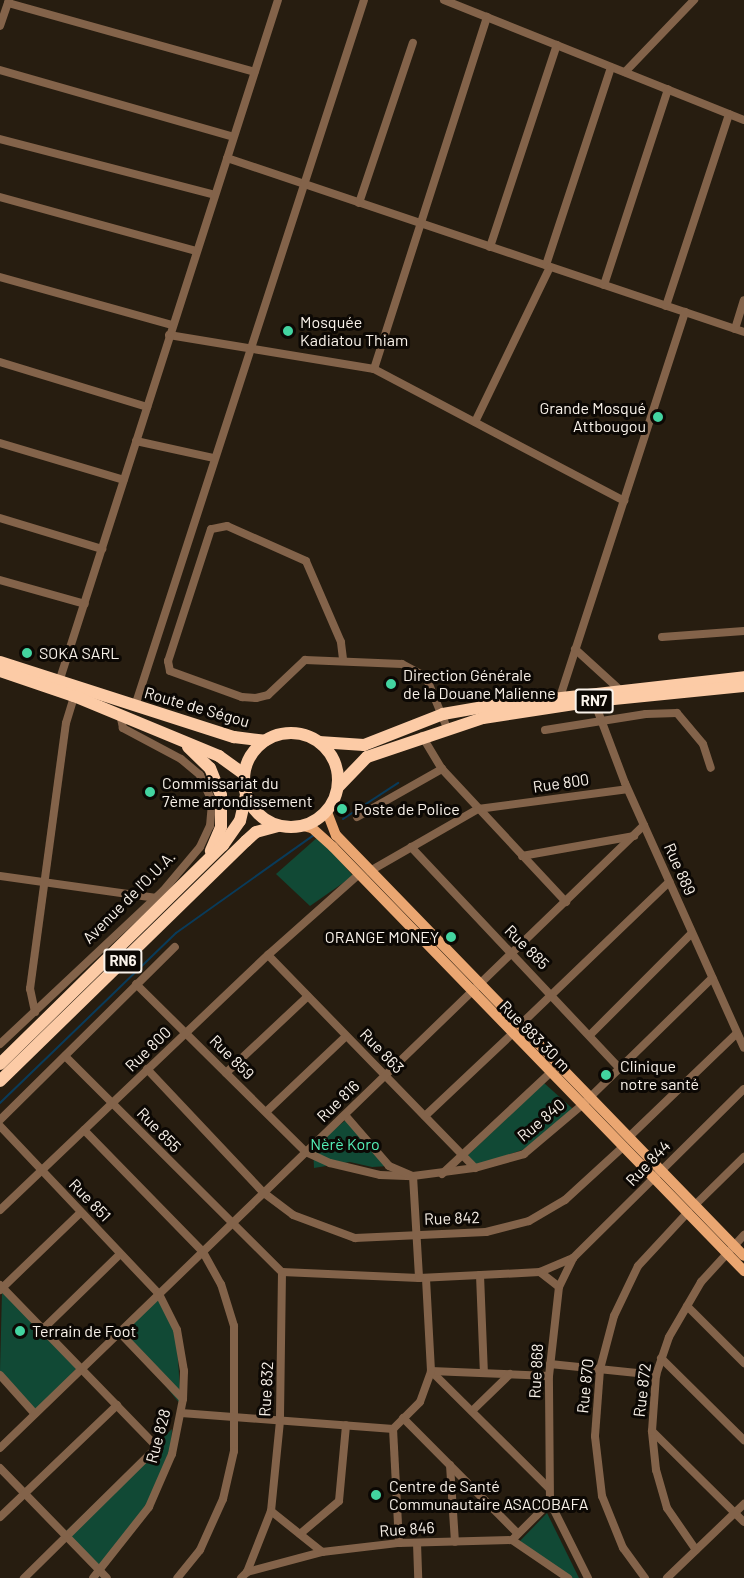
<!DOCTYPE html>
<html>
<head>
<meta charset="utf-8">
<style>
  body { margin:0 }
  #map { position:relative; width:744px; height:1578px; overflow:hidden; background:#271d10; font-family:Barlow,sans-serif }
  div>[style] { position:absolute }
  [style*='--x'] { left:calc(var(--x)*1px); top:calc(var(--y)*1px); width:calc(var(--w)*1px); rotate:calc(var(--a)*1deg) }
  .green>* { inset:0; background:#114935 }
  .stream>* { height:2px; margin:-1px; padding:0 1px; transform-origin:1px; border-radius:1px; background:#093b5a }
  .minor>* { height:8px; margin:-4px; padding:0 4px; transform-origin:4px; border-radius:4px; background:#83634a }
  .major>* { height:10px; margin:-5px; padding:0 5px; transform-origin:5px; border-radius:5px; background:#eaa671 }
  .highway>* { height:12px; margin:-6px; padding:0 6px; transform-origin:6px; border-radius:6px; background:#fccba6 }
  .highway>.ring { margin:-6px; padding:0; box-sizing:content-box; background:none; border:12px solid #fccba6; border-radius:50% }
  .dots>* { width:16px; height:16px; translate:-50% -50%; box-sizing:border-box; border:3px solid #0c0804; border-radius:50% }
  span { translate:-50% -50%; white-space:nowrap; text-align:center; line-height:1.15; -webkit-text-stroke:6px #0c0804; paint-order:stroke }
  .shield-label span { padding:2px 4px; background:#0c0804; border:2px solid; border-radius:4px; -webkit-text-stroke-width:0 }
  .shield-label { font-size:15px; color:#f9f2ea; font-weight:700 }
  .poi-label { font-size:16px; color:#f9f2ea }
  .left { translate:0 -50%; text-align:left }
  .right { translate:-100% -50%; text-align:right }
  .street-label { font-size:16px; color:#f9f2ea }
  .park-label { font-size:16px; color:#54f0b7 }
</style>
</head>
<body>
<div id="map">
  <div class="green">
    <i style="clip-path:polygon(319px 836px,353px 876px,310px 906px,276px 874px)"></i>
    <i style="clip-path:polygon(544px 1083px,573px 1109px,525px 1149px,475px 1166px,468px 1155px)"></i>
    <i style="clip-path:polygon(347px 1119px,389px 1166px,372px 1167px,350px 1162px,314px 1168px,313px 1147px)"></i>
    <i style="clip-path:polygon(2px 1292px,77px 1368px,36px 1411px,0 1371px)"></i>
    <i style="clip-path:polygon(157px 1295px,176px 1330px,181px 1405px,121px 1331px)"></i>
    <i style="clip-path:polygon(172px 1429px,171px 1446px,156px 1487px,131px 1534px,100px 1571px,65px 1532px)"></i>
    <i style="clip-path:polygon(547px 1513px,579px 1578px,568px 1578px,517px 1544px)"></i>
  </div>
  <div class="stream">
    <i style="--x:343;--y:819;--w:66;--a:-33.2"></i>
    <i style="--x:0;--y:1103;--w:245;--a:-44"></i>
    <i style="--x:176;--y:933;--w:169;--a:-35.4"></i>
  </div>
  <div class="minor">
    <i style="--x:444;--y:0;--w:323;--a:21.8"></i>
    <i style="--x:8;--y:3;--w:256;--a:15.6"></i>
    <i style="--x:0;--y:26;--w:28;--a:-71"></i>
    <i style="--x:0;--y:70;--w:242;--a:16"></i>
    <i style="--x:625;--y:72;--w:100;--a:-46.2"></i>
    <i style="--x:0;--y:139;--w:222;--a:14.6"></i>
    <i style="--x:227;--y:158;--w:545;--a:18.6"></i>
    <i style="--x:0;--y:197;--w:203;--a:15.4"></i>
    <i style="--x:359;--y:203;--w:169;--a:-71.4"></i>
    <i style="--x:490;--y:247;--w:213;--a:-71.7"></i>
    <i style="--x:546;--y:265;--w:208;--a:-71.8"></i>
    <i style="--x:0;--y:277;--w:179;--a:15.6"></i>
    <i style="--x:604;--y:285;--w:206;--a:-71.9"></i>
    <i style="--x:666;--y:306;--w:202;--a:-71.8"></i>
    <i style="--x:735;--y:329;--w:30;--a:-73"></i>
    <i style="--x:169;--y:335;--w:208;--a:9.4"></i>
    <i style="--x:374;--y:369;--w:283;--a:27.8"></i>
    <i style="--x:0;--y:362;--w:154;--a:17"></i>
    <i style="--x:374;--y:369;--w:370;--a:-72.2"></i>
    <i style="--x:475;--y:422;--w:172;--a:-64.2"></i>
    <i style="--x:136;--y:441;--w:80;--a:12.3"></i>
    <i style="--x:0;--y:443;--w:129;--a:16.6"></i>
    <i style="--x:0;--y:518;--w:107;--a:16.9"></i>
    <i style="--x:0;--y:580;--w:88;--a:15.8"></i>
    <i style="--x:662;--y:637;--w:82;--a:-4.2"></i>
    <i style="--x:575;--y:649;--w:59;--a:42.3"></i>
    <i style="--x:343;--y:659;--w:17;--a:-97"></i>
    <i style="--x:341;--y:642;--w:88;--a:-113.4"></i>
    <i style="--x:306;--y:561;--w:86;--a:-156.1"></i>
    <i style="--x:227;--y:526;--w:16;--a:169"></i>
    <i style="--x:211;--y:529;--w:139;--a:108"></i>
    <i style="--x:168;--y:661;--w:10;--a:79"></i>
    <i style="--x:170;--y:671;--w:77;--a:19.9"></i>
    <i style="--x:242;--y:697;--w:14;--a:4"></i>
    <i style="--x:256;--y:698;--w:12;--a:-14"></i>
    <i style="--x:268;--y:695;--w:51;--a:-43.4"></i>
    <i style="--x:305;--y:660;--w:97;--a:2.4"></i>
    <i style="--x:402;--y:664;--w:27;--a:28"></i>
    <i style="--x:426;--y:677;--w:55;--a:67.6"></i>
    <i style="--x:59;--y:682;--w:716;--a:-72.2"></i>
    <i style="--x:560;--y:697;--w:405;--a:-72"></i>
    <i style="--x:594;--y:701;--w:88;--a:69.3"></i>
    <i style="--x:625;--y:783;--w:290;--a:65.8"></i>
    <i style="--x:135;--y:706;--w:742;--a:-72.03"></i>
    <i style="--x:545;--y:730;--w:102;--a:-9"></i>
    <i style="--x:646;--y:714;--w:31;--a:-2"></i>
    <i style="--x:677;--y:713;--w:40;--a:50"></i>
    <i style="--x:703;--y:744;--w:25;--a:72"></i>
    <i style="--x:422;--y:736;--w:39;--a:59"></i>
    <i style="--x:442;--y:769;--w:182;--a:47"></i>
    <i style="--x:357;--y:817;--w:98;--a:-29.5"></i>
    <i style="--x:411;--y:847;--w:305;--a:46.7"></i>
    <i style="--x:522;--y:856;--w:114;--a:-10.1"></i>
    <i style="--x:370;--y:871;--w:125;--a:-29.9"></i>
    <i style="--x:478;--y:809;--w:150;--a:-7.6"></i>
    <i style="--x:0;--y:876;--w:158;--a:8"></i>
    <i style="--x:268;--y:955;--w:297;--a:45.8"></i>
    <i style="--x:136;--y:984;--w:239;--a:44.7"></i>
    <i style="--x:306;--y:1152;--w:26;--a:25"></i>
    <i style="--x:330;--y:1163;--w:51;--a:13.5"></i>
    <i style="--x:380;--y:1175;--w:33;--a:2"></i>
    <i style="--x:413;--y:1176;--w:63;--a:-7.4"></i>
    <i style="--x:475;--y:1168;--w:51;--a:-15.9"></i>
    <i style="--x:524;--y:1154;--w:76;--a:-40.2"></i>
    <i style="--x:582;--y:1105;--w:182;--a:-44.3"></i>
    <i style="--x:35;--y:1012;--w:24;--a:-102"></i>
    <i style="--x:30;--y:989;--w:268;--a:-82.3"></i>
    <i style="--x:66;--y:723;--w:28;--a:-73"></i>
    <i style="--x:520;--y:1025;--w:207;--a:-43.8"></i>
    <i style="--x:590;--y:1035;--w:144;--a:-45"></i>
    <i style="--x:0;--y:1044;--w:224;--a:-43.2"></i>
    <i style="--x:163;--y:891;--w:57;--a:-49.9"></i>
    <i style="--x:200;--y:847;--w:23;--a:-65"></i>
    <i style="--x:210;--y:826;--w:25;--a:-85"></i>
    <i style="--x:212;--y:801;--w:29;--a:-115"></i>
    <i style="--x:200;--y:775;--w:25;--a:-140"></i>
    <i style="--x:181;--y:759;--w:66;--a:-151.9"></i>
    <i style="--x:123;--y:728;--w:14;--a:-102"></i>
    <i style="--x:65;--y:1056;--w:306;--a:44.9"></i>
    <i style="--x:282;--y:1272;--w:149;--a:90.8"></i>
    <i style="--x:280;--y:1421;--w:90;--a:95.7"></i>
    <i style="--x:271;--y:1511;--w:66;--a:111.5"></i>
    <i style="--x:147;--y:1069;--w:170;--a:46.7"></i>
    <i style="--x:264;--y:1193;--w:36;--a:37"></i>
    <i style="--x:293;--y:1215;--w:66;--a:20.4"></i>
    <i style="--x:355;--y:1238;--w:131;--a:-2.6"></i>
    <i style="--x:486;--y:1232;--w:44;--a:-14.3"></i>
    <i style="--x:529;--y:1221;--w:42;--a:-30.3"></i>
    <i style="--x:565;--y:1200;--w:80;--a:-42.5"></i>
    <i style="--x:226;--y:1073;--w:112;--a:-43.2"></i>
    <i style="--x:266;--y:1112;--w:110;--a:-43.5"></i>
    <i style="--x:345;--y:1115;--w:67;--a:49.2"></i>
    <i style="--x:389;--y:1166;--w:26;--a:23"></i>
    <i style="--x:413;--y:1176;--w:102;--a:86.6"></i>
    <i style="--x:425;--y:1116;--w:120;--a:-43.3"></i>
    <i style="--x:0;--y:1120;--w:246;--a:-44.7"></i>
    <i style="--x:0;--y:1126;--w:231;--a:46.6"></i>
    <i style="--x:159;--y:1294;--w:40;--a:63.4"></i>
    <i style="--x:177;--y:1330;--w:42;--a:80.3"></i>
    <i style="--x:184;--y:1371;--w:28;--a:92"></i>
    <i style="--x:183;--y:1399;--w:56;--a:101.3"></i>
    <i style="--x:172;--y:1454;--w:58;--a:113.5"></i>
    <i style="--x:149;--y:1507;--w:90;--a:128.3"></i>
    <i style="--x:84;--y:1130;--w:170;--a:45.7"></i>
    <i style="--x:203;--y:1252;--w:37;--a:61"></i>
    <i style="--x:221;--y:1284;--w:44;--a:72.8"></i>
    <i style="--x:234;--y:1326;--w:125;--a:90"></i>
    <i style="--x:234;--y:1451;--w:49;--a:102.9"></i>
    <i style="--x:223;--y:1499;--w:56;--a:114.3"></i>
    <i style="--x:200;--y:1550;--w:36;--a:129"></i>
    <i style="--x:631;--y:1135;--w:147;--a:-43.9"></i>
    <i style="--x:442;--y:1174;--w:148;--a:-43.1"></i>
    <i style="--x:695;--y:1205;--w:69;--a:-44.4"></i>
    <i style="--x:0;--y:1210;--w:370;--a:-43.6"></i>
    <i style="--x:268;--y:955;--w:120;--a:-41.6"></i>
    <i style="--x:282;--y:1272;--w:137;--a:2.5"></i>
    <i style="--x:419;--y:1278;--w:121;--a:-2.8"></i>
    <i style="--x:540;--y:1272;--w:36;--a:-23"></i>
    <i style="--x:540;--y:1272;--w:24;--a:38"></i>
    <i style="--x:480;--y:1275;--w:98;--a:87.7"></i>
    <i style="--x:0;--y:1285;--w:226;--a:45.9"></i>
    <i style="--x:157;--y:1447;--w:187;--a:135.4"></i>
    <i style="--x:0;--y:1290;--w:112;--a:-43.9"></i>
    <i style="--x:687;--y:1306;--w:81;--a:45"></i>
    <i style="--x:43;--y:1329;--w:107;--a:-44.2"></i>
    <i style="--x:120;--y:1333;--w:91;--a:46.3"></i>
    <i style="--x:661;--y:1358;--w:117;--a:44.7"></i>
    <i style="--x:550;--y:1364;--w:107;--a:5.9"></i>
    <i style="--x:431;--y:1371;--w:166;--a:44.8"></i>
    <i style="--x:431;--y:1371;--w:118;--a:2.4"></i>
    <i style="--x:0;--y:1375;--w:52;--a:48.1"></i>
    <i style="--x:472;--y:1411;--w:53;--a:-44.2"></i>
    <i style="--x:181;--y:1413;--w:213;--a:4.3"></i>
    <i style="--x:403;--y:1418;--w:163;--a:45.2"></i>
    <i style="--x:652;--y:1431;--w:129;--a:44.7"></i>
    <i style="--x:0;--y:1448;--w:896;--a:-44.05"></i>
    <i style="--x:450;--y:1465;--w:77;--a:86.3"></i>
    <i style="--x:0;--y:1468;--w:153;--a:45.8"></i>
    <i style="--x:271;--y:1511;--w:65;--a:38.8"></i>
    <i style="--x:0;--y:1517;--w:162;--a:-43.7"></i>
    <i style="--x:300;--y:1534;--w:51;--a:-40.2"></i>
    <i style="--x:339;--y:1501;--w:76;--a:-84.7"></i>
    <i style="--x:512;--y:1540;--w:68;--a:34.2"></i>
    <i style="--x:399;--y:1543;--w:114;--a:-93"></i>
    <i style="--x:393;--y:1429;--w:38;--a:-45"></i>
    <i style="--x:420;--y:1402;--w:33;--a:-70"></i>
    <i style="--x:431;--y:1371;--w:93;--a:-93.1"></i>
    <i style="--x:417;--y:1543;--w:35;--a:88"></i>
    <i style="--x:696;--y:1550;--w:51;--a:-124.6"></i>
    <i style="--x:667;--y:1508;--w:40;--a:-106"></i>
    <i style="--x:656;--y:1470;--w:39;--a:-96"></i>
    <i style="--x:652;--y:1431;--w:56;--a:-85.9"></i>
    <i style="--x:656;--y:1375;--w:40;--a:-71.1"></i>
    <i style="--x:669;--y:1337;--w:64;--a:-59.8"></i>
    <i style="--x:701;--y:1282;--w:64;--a:-47.5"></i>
    <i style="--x:241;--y:1578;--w:8;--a:-45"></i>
    <i style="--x:247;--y:1572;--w:78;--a:-14.9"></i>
    <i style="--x:322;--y:1552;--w:78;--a:-6.7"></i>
    <i style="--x:399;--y:1543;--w:113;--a:-1.5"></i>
    <i style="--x:512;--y:1540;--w:54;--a:-45"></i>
    <i style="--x:588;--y:1578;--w:85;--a:-116.6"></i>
    <i style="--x:550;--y:1502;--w:126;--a:-90.5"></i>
    <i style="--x:549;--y:1376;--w:90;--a:-83.6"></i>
    <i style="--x:559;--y:1287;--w:32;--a:-64"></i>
    <i style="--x:573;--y:1258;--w:240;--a:-44.7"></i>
    <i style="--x:645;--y:1578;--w:37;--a:-126"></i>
    <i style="--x:623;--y:1548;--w:56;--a:-112"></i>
    <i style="--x:602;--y:1496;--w:60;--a:-96.7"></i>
    <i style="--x:595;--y:1436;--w:67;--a:-85.7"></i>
    <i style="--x:600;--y:1369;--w:55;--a:-75.2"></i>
    <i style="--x:614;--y:1316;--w:55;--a:-64.4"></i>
    <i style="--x:638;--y:1266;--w:74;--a:-47.2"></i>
    <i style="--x:667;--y:1578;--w:107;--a:-43.9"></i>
  </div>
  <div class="major">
    <i style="--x:327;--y:812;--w:25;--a:69"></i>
    <i style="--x:336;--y:835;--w:586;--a:45.9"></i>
    <i style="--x:303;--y:826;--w:9;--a:13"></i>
    <i style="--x:312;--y:828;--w:28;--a:42"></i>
    <i style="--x:333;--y:847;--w:591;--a:45.89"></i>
  </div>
  <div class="highway">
    <i style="--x:0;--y:662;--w:246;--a:17.8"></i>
    <i style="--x:234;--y:737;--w:31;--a:7"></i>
    <i style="--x:0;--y:671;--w:78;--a:18.7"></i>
    <i style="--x:74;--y:696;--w:157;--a:22.5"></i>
    <i style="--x:219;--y:756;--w:31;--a:36"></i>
    <i class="ring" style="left:244px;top:733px;width:82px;height:82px"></i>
    <i style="--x:319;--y:742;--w:45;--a:3.8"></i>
    <i style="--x:364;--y:745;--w:85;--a:-21.4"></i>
    <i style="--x:443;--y:714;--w:40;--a:-10"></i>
    <i style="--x:482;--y:707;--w:264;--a:-6.5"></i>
    <i style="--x:188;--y:747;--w:30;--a:44"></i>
    <i style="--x:210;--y:768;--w:29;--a:68"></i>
    <i style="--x:221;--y:795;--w:32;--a:90"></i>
    <i style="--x:221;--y:827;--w:26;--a:113"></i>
    <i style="--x:338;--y:787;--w:42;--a:-46"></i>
    <i style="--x:367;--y:757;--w:122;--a:-18.6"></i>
    <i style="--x:483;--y:718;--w:112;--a:-8.7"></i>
    <i style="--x:594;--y:701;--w:151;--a:-5.7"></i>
    <i style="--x:0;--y:1064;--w:313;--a:-44.5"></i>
    <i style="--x:223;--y:845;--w:29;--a:-55"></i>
    <i style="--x:240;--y:821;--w:27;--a:-77"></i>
    <i style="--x:0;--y:1081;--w:344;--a:-44.3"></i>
    <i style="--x:246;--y:841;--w:13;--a:-42"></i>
    <i style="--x:256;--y:832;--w:23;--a:-15"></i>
  </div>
  <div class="dots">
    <i style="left:288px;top:331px;background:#43d4a0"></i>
    <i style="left:658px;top:417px;background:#43d4a0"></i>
    <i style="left:27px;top:653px;background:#43d4a0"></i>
    <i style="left:391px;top:684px;background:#43d4a0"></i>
    <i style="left:150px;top:792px;background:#43d4a0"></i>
    <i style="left:342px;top:809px;background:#43d4a0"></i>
    <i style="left:451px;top:937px;background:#43d4a0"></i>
    <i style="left:606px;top:1075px;background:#43d4a0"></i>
    <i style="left:20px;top:1331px;background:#43d4a0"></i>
    <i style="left:376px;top:1495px;background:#43d4a0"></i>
  </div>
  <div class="shield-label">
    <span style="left:594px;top:701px">RN7</span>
    <span style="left:123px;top:961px">RN6</span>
  </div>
  <div class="poi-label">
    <span class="left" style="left:300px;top:331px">Mosquée<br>Kadiatou Thiam</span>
    <span class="right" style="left:646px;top:417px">Grande Mosqué<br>Attbougou</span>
    <span class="left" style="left:39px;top:653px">SOKA SARL</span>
    <span class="left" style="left:403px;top:684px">Direction Générale<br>de la Douane Malienne</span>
    <span class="left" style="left:162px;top:792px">Commissariat du<br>7ème arrondissement</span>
    <span class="left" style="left:354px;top:809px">Poste de Police</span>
    <span class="right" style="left:439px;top:937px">ORANGE MONEY</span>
    <span class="left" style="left:620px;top:1075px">Clinique<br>notre santé</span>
    <span class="left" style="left:32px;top:1331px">Terrain de Foot</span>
    <span class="left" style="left:389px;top:1495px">Centre de Santé<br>Communautaire ASACOBAFA</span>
  </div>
  <div class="street-label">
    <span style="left:197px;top:707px;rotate:16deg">Route de Ségou</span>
    <span style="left:561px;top:783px;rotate:-8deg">Rue 800</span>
    <span style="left:680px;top:869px;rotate:66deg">Rue 889</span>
    <span style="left:129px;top:897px;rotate:-45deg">Avenue de l'O.U.A.</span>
    <span style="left:527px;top:947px;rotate:45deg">Rue 885</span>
    <span style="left:535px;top:1036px;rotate:45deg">Rue 883 30 m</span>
    <span style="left:148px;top:1049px;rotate:-44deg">Rue 800</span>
    <span style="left:382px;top:1051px;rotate:46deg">Rue 863</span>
    <span style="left:232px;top:1057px;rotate:45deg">Rue 859</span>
    <span style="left:338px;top:1101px;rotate:-44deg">Rue 816</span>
    <span style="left:541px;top:1120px;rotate:-40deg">Rue 840</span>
    <span style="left:159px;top:1130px;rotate:46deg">Rue 855</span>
    <span style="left:648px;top:1163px;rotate:-46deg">Rue 844</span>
    <span style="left:90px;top:1200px;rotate:46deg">Rue 851</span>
    <span style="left:452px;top:1218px;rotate:-2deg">Rue 842</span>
    <span style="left:536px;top:1371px;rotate:-87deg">Rue 868</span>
    <span style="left:585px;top:1386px;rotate:-84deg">Rue 870</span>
    <span style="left:266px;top:1389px;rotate:-87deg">Rue 832</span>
    <span style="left:642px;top:1390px;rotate:-83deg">Rue 872</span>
    <span style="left:158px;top:1436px;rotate:-75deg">Rue 828</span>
    <span style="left:407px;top:1529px;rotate:-4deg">Rue 846</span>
  </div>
  <div class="park-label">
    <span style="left:345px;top:1144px">Nèrè Koro</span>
  </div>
</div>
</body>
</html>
